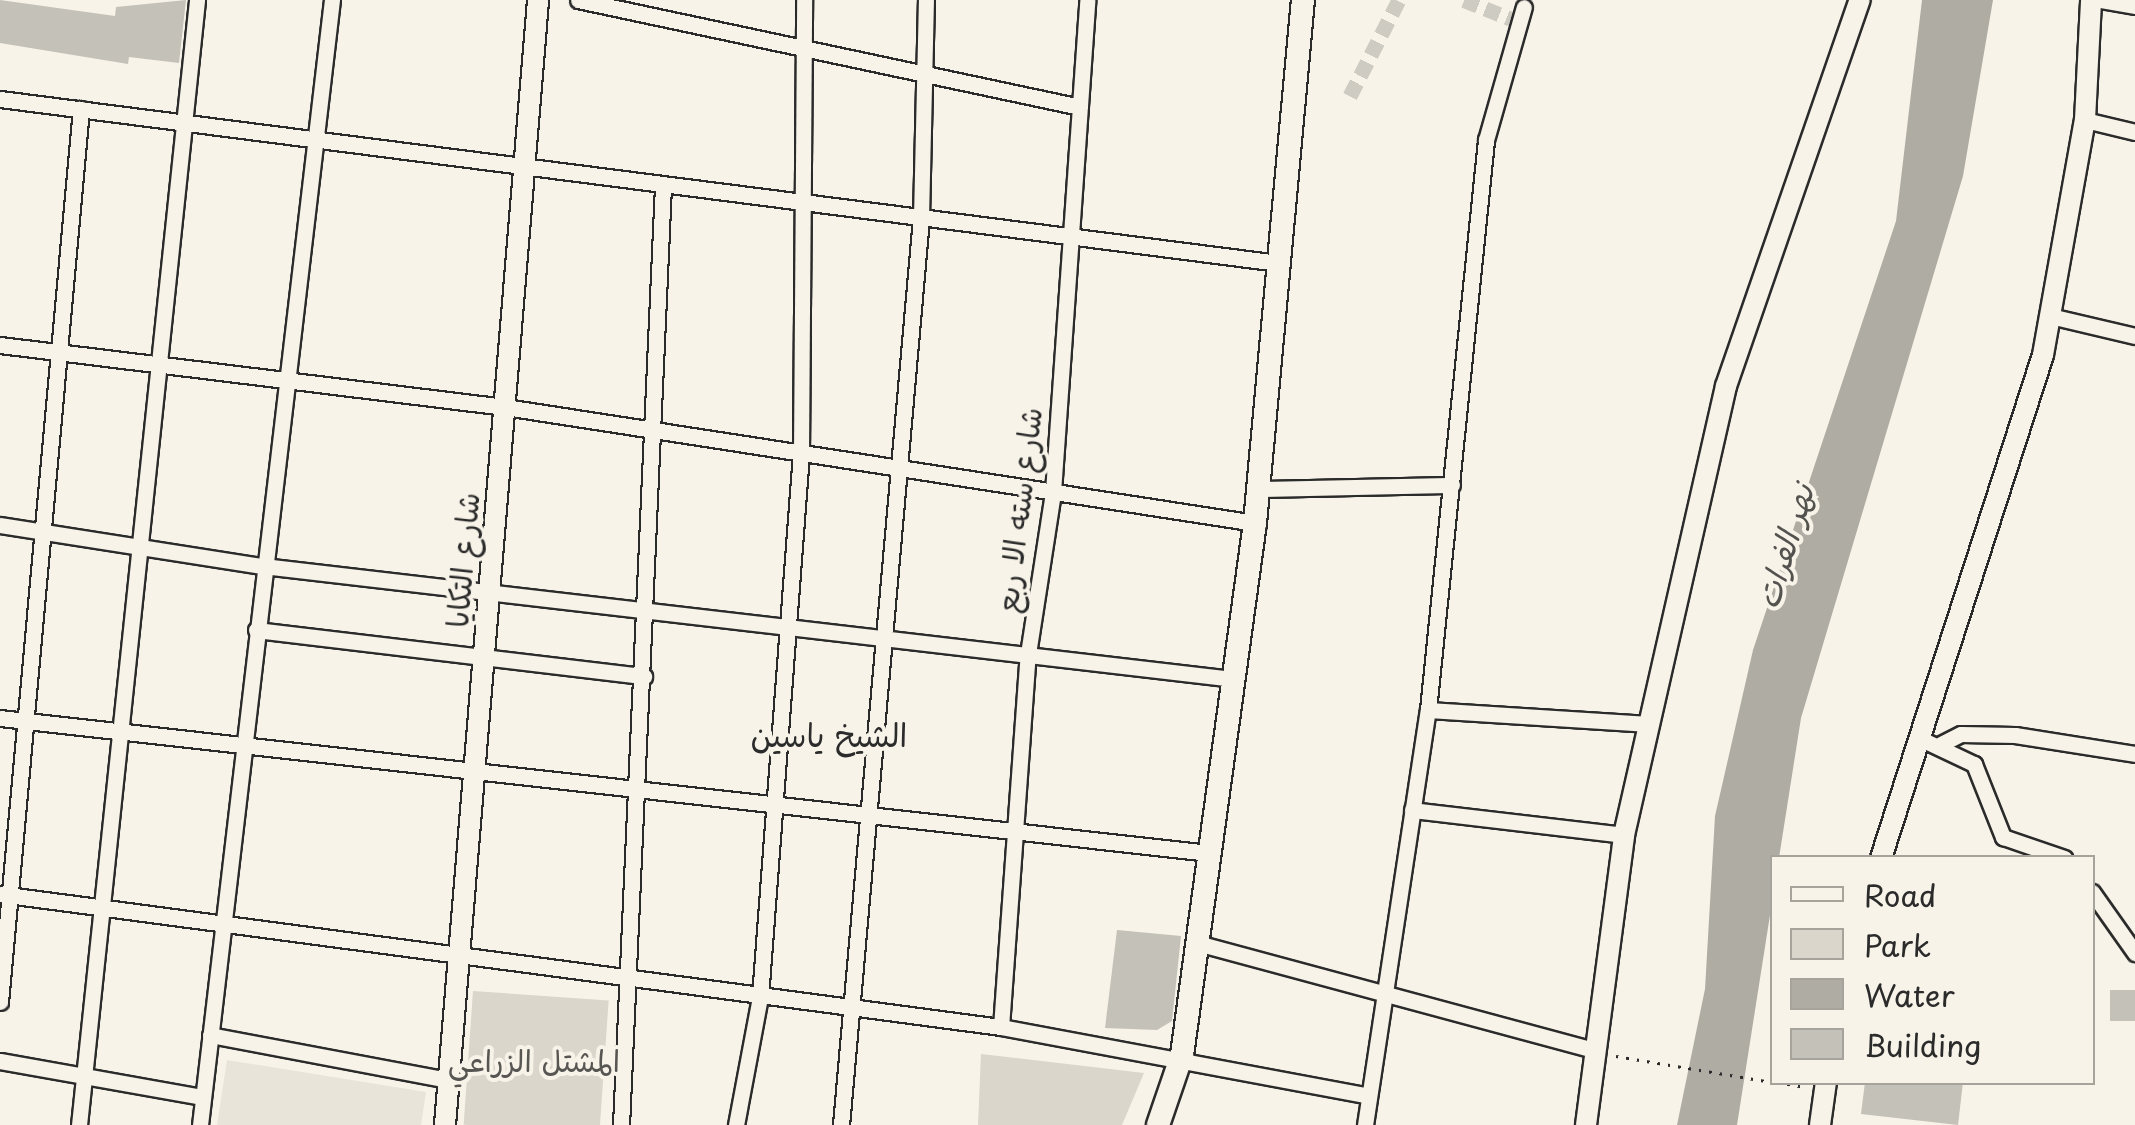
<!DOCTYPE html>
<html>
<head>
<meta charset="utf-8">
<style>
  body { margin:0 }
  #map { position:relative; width:2135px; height:1125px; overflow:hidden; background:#f7f3e8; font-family:"Playpen Sans","Playpen Sans Arabic",sans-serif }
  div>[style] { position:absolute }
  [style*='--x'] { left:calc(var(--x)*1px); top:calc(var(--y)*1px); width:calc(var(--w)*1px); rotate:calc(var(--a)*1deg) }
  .built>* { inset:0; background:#e8e4da }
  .green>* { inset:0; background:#dad6cc; transform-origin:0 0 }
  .water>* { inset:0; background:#afaca4 }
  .building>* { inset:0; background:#c4c1b9; transform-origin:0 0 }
  .minor-tunnel>* { height:15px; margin-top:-7.5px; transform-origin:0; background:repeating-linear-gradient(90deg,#cecbc2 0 15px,transparent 0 23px) }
  .path>* { height:2.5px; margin-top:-1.25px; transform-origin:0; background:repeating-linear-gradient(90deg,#2b2b2b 0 2.5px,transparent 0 10.5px) }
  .roads { filter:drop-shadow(2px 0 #2b2b2b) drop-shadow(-2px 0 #2b2b2b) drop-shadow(0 2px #2b2b2b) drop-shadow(0 -2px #2b2b2b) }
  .minor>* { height:15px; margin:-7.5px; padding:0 7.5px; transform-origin:7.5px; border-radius:7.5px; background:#f7f3e8 }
  .tertiary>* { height:20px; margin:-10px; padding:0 10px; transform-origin:10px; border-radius:10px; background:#f7f3e8 }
  .secondary>* { height:22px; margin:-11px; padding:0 11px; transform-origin:11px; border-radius:11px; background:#f7f3e8 }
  span { translate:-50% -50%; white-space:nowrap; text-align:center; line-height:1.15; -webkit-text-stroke:8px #f7f3e8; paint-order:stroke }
  .street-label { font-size:30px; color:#2b2b2b }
  .park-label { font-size:30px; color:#575653 }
  .water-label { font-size:32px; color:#53524f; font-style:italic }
  .neighbourhood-label { font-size:32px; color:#2b2b2b }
  .legend { position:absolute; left:1770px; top:855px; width:325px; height:230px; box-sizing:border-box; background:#f7f3e8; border:2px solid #a5a39c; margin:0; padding:12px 18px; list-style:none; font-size:30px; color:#2b2b2b }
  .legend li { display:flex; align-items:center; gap:20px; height:50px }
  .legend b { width:50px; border:2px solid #a5a39c }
</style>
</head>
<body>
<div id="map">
  <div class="built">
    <i style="clip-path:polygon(227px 1060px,426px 1092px,421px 1125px,217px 1125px)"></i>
  </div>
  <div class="green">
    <i style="left:473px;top:991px;width:136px;height:134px;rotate:4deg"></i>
    <i style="clip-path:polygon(981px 1054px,1144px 1073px,1122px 1125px,978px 1125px)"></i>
  </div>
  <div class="water">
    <i style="clip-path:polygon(1922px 0,1993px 0,1963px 176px,1801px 718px,1737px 1125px,1677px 1125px,1705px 989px,1715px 816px,1753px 650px,1896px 221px)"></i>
  </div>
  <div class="building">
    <i style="clip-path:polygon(0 0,115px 16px,116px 7px,186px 0,179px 63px,129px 57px,128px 64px,0 43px)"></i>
    <i style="clip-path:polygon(1117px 930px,1181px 936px,1172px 1021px,1157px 1030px,1105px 1028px)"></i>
    <i style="left:2110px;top:990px;width:25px;height:31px"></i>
    <i style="clip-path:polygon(1865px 1082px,1963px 1082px,1958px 1125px,1861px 1114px)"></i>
  </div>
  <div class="minor-tunnel">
    <i style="--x:1464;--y:0;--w:59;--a:21.8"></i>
    <i style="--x:1350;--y:96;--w:108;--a:-63"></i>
  </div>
  <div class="path">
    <i style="--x:1616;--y:1056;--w:158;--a:9.5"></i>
    <i style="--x:1777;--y:1082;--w:27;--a:10"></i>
  </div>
  <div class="roads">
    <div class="minor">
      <i style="--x:578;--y:0;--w:513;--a:12.03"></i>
      <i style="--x:2101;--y:0;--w:35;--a:10"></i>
      <i style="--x:0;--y:99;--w:1289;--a:7.31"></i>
      <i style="--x:2085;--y:120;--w:51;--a:13.5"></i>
      <i style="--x:2050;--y:316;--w:87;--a:13.2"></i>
      <i style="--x:0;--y:345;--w:509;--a:7"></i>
      <i style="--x:505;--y:407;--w:759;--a:8.79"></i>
      <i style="--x:1258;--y:489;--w:194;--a:-1.2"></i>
      <i style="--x:0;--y:525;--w:266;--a:8.9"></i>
      <i style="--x:263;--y:566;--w:978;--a:6.64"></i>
      <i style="--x:256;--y:630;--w:391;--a:6.8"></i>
      <i style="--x:1428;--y:710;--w:222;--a:3.6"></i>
      <i style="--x:0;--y:718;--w:1218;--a:6.37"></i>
      <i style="--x:1921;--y:739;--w:59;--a:25.3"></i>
      <i style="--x:1974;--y:764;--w:79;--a:68.3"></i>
      <i style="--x:2003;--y:837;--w:65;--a:19"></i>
      <i style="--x:1941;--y:744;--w:22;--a:-27"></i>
      <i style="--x:1961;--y:734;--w:54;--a:1.1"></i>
      <i style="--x:2015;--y:735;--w:121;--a:9"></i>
      <i style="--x:1412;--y:810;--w:213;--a:6.7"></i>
      <i style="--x:2092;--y:892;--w:75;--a:54.8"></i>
      <i style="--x:0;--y:894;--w:1010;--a:7.57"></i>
      <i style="--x:1001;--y:1027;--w:374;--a:10.6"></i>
      <i style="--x:1197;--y:943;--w:413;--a:15.1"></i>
      <i style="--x:0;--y:1002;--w:897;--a:-84.82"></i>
      <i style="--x:1001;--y:1027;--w:374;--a:-85.9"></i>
      <i style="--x:1028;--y:654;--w:164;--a:-81.2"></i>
      <i style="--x:1053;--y:492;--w:493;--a:-86"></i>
      <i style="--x:210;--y:1035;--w:243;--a:10.7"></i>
      <i style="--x:0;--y:1061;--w:206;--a:10.1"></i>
      <i style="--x:79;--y:1125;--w:1131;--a:-84.01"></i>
      <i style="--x:200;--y:1125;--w:1133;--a:-83.31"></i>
      <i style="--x:621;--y:1125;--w:942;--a:-87.44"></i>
      <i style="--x:736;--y:1125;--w:130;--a:-79.4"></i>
      <i style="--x:760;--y:997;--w:546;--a:-85.69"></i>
      <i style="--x:801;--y:453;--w:453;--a:-89.6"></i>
      <i style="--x:841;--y:1125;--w:911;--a:-84.96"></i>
      <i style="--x:921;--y:218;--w:218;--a:-88.7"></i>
      <i style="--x:1365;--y:1125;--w:420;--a:-81.4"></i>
      <i style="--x:1428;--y:710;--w:573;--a:-84.19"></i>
      <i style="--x:1486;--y:140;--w:138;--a:-74.1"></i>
    </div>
    <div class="tertiary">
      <i style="--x:1881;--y:858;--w:528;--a:-72.15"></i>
      <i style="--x:2043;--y:355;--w:239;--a:-79.9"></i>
      <i style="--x:2085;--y:120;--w:120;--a:-87.1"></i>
      <i style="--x:445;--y:1125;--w:1129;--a:-85.27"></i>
      <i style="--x:1586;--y:1125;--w:292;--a:-82.5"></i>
      <i style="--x:1624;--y:835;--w:460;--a:-77.2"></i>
      <i style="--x:1726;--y:386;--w:409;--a:-70.9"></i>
      <i style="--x:1820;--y:1125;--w:43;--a:-82.1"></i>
    </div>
    <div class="secondary">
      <i style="--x:1158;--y:1125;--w:74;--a:-71.1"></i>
      <i style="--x:1182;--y:1055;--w:537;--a:-82.19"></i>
      <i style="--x:1255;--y:523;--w:525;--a:-84.76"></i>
    </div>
  </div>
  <div class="street-label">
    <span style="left:1018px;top:510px;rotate:-83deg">شارع سته الا ربع</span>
    <span style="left:462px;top:560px;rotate:-85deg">شارع التكايا</span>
  </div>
  <div class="park-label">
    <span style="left:534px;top:1060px">المشتل الزراعي</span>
  </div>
  <div class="water-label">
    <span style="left:1784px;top:546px;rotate:-73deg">نهر الفرات</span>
  </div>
  <div class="neighbourhood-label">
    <span style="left:829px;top:734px">الشيخ ياسين</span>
  </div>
  <ul class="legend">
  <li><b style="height:12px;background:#f7f3e8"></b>Road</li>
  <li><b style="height:28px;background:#dad6cc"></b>Park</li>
  <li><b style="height:28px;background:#afaca4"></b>Water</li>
  <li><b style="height:28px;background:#c4c1b9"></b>Building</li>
  </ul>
</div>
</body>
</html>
